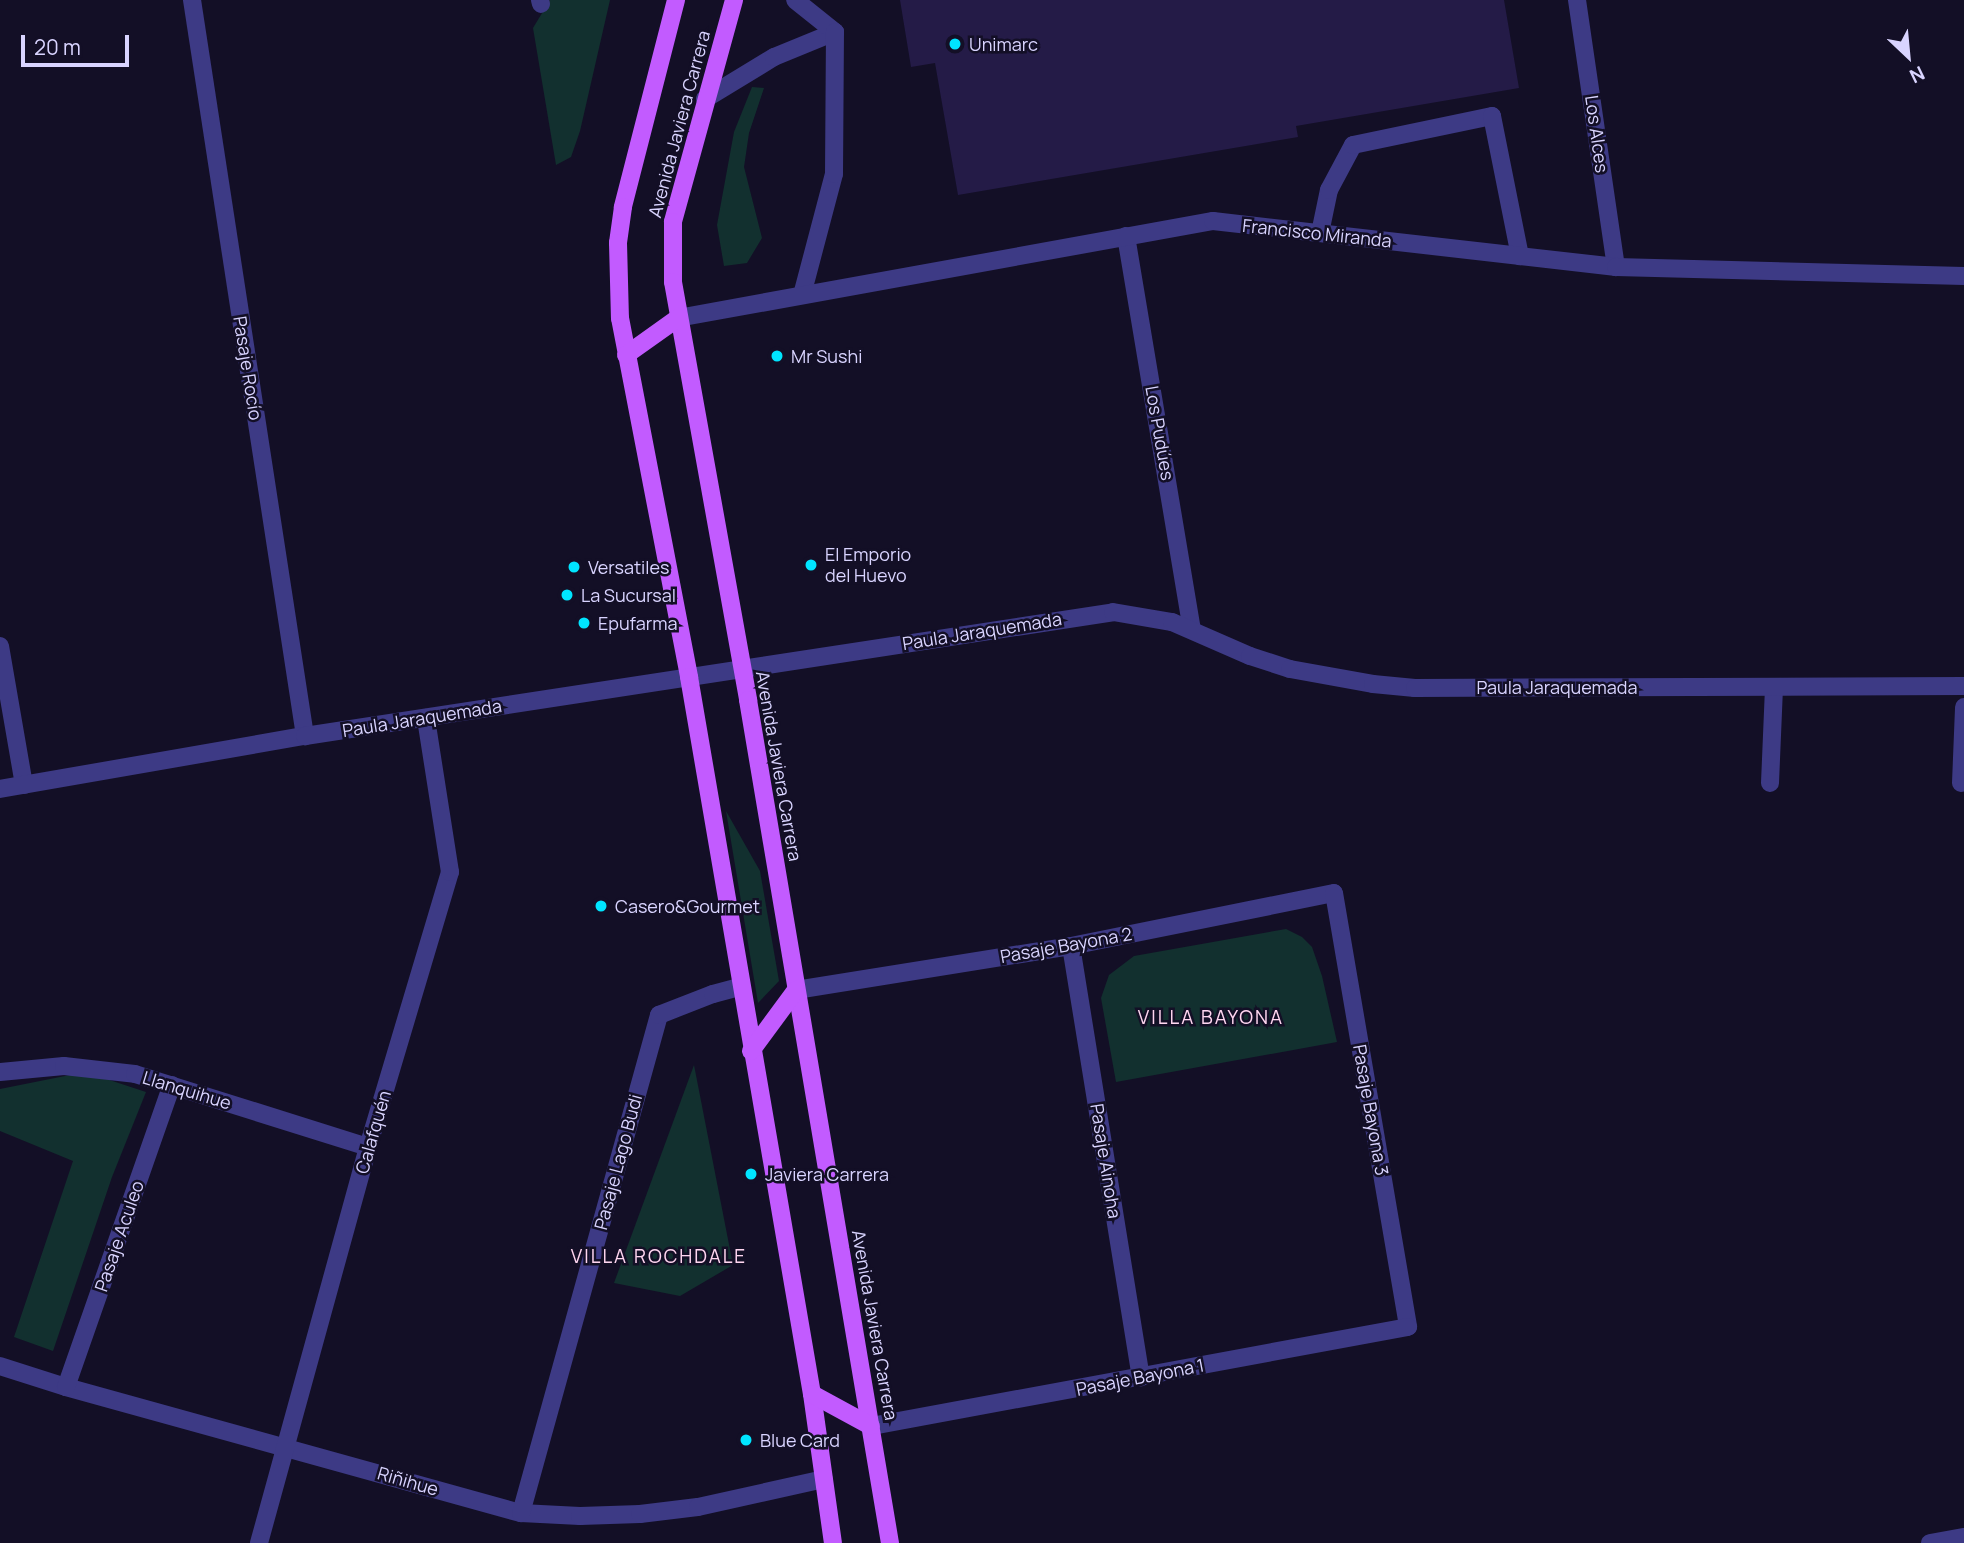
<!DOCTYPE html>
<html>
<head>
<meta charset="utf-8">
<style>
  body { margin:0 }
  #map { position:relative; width:1964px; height:1543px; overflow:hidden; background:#130f26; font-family:Manrope,sans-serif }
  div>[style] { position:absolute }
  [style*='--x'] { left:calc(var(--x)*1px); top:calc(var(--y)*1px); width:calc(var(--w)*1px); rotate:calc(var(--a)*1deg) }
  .green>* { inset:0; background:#12302f }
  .building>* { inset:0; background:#241b47 }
  .service>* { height:18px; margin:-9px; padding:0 9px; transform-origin:9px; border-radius:9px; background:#3d3a85 }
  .minor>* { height:18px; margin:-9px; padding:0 9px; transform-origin:9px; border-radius:9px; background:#3d3a85 }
  .tertiary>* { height:18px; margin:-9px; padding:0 9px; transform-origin:9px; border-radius:9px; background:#3d3a85 }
  .primary>* { height:18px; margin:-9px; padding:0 9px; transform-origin:9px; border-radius:9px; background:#c25bff }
  .dots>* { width:19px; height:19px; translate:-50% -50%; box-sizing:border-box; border:4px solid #130f26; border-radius:50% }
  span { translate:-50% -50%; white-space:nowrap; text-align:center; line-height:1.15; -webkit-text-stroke:5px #130f26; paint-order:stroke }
  .poi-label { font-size:18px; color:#d9d4ff }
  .left { translate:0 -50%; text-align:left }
  .street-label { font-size:18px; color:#d9d4ff }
  .neighbourhood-label { font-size:19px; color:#ffd6f0; letter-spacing:2px }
  .north { position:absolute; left:1873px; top:21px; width:70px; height:70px; -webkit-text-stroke:5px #130f26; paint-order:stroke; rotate:154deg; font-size:19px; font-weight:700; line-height:28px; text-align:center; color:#d9d4ff }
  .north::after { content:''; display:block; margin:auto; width:24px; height:32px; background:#d9d4ff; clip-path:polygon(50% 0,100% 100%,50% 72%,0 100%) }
  .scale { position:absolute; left:21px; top:35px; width:108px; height:32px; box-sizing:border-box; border:4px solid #d9d4ff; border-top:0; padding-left:9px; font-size:21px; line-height:24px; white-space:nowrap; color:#d9d4ff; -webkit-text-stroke:5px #130f26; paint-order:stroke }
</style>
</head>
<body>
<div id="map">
  <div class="green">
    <i style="clip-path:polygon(550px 0,610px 0,580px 131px,571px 157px,556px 165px,533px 28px)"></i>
    <i style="clip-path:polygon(752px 87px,764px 88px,749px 133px,744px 167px,762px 238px,747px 263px,724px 266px,717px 225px,734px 132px)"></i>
    <i style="clip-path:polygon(726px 811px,760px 871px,779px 981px,758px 1003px)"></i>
    <i style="clip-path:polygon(1286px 929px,1302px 937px,1312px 947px,1322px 976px,1337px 1042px,1116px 1082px,1101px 998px,1109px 975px,1134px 956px)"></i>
    <i style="clip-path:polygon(694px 1065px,733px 1265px,680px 1296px,614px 1283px)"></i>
    <i style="clip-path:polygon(85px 1072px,146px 1092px,112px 1177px,53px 1351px,14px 1337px,73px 1161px,0 1131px,0 1089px)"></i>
  </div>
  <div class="building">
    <i style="clip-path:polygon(900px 0,1504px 0,1519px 88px,1296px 126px,1298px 137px,958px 195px,935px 63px,911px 67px)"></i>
  </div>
  <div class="service">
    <i style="--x:705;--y:99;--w:81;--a:-31.3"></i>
    <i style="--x:774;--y:57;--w:66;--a:-22.3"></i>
    <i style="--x:835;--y:32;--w:51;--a:-141.3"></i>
    <i style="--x:1320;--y:233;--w:44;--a:-78.2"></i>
    <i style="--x:1329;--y:190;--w:51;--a:-61.9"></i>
    <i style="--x:1353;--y:145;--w:142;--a:-11.8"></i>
    <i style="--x:1492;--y:116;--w:143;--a:78.7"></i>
    <i style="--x:802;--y:295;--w:125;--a:-75.2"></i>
    <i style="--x:834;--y:174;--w:142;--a:-89.6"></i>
    <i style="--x:1770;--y:783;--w:96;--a:-87.6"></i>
    <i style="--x:1961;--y:783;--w:76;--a:-87.7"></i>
  </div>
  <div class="minor">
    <i style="--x:192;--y:0;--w:745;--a:81.27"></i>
    <i style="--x:540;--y:0;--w:4;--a:76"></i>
    <i style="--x:1577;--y:0;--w:270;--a:81.7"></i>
    <i style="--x:1126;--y:236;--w:399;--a:80.5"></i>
    <i style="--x:678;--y:318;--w:544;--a:-10.28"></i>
    <i style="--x:1213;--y:221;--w:406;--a:6.5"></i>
    <i style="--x:1616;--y:267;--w:348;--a:1.5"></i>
    <i style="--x:0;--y:646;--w:141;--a:80.2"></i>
    <i style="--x:0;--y:789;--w:310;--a:-9.9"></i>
    <i style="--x:305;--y:736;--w:442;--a:-8.7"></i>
    <i style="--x:1071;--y:946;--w:437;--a:80.8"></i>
    <i style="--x:796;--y:990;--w:278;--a:-9.1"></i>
    <i style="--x:1071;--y:946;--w:268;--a:-11.4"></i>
    <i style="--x:1334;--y:893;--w:440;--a:80.3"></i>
    <i style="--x:1408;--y:1327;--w:546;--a:169.55"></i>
    <i style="--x:0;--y:1072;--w:64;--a:-5.4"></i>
    <i style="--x:64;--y:1066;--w:71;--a:6.4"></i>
    <i style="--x:135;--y:1074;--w:244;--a:17.4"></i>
    <i style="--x:0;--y:1366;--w:69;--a:17.7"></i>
    <i style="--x:66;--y:1387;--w:472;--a:15.5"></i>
    <i style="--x:521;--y:1513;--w:59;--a:2.9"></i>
    <i style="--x:580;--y:1516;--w:60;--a:-1.9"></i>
    <i style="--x:640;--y:1514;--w:58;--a:-6.9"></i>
    <i style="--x:698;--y:1507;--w:129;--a:-12.5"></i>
    <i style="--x:66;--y:1387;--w:320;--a:-70.7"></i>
    <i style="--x:521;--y:1513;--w:517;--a:-74.51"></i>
    <i style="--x:659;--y:1015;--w:58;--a:-21.3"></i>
    <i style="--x:713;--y:994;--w:28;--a:-15"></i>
    <i style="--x:259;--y:1543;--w:411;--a:-74.6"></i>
    <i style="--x:368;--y:1147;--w:287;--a:-73.4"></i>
    <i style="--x:450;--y:872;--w:156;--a:-98.9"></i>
    <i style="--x:1930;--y:1543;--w:35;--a:-10"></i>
  </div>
  <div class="tertiary">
    <i style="--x:742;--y:669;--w:375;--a:-8.7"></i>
    <i style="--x:1113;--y:612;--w:60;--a:9.6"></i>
    <i style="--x:1172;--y:622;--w:85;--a:23.6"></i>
    <i style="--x:1250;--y:656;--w:42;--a:18"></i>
    <i style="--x:1290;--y:669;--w:84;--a:10.2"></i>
    <i style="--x:1373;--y:684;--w:42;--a:5.4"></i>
    <i style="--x:1415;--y:688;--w:549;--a:-0.21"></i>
  </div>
  <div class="primary">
    <i style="--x:676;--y:0;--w:214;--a:104.4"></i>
    <i style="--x:623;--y:207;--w:36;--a:98"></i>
    <i style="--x:618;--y:243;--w:75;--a:88.5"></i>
    <i style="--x:620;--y:318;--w:366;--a:79.1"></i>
    <i style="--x:689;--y:677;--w:727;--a:80.27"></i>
    <i style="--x:812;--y:1394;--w:150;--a:82"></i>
    <i style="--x:734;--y:0;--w:230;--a:105.4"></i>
    <i style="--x:673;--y:222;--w:60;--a:90"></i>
    <i style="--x:673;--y:282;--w:425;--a:79.8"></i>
    <i style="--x:748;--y:700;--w:855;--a:80.44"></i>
    <i style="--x:626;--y:355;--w:64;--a:-35.4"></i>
    <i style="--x:751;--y:1051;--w:76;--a:-53.6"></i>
    <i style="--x:812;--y:1394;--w:67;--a:28.5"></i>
  </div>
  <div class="dots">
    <i style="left:955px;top:44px;background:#00e5ff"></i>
    <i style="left:777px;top:356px;background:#00e5ff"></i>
    <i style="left:811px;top:565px;background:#00e5ff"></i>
    <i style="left:574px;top:567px;background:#00e5ff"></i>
    <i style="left:567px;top:595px;background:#00e5ff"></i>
    <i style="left:584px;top:623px;background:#00e5ff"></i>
    <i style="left:601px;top:906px;background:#00e5ff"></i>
    <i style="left:751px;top:1174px;background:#00e5ff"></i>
    <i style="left:746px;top:1440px;background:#00e5ff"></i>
  </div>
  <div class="poi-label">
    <span class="left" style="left:969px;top:44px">Unimarc</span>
    <span class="left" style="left:791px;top:356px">Mr Sushi</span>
    <span class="left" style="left:825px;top:565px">El Emporio<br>del Huevo</span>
    <span class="left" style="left:588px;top:567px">Versatiles</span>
    <span class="left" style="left:581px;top:595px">La Sucursal</span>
    <span class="left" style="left:598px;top:623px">Epufarma</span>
    <span class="left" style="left:615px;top:906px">Casero&amp;Gourmet</span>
    <span class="left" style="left:765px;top:1174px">Javiera Carrera</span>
    <span class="left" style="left:760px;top:1440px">Blue Card</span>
  </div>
  <div class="street-label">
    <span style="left:679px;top:124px;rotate:-75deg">Avenida Javiera Carrera</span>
    <span style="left:1597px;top:134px;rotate:82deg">Los Alces</span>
    <span style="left:1317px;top:233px;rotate:6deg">Francisco Miranda</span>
    <span style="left:248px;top:368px;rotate:81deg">Pasaje Rocío</span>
    <span style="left:1160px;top:433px;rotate:80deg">Los Pudúes</span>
    <span style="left:982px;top:631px;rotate:-9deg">Paula Jaraquemada</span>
    <span style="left:1557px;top:687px">Paula Jaraquemada</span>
    <span style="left:422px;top:718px;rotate:-9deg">Paula Jaraquemada</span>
    <span style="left:779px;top:766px;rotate:80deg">Avenida Javiera Carrera</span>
    <span style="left:1066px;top:945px;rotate:-10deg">Pasaje Bayona 2</span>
    <span style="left:187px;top:1090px;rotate:17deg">Llanquihue</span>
    <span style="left:1371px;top:1110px;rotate:80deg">Pasaje Bayona 3</span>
    <span style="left:373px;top:1132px;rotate:-74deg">Calafquén</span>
    <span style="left:1106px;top:1161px;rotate:81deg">Pasaje Ainoha</span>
    <span style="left:618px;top:1162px;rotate:-75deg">Pasaje Lago Budi</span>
    <span style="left:119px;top:1236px;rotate:-71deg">Pasaje Aculeo</span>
    <span style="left:875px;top:1325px;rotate:80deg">Avenida Javiera Carrera</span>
    <span style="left:1140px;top:1377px;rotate:-11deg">Pasaje Bayona 1</span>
    <span style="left:408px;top:1481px;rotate:16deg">Riñihue</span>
  </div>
  <div class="neighbourhood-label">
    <span style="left:1211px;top:1018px">VILLA BAYONA</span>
    <span style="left:659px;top:1257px">VILLA ROCHDALE</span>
  </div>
  <div class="north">N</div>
  <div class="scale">20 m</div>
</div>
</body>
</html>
